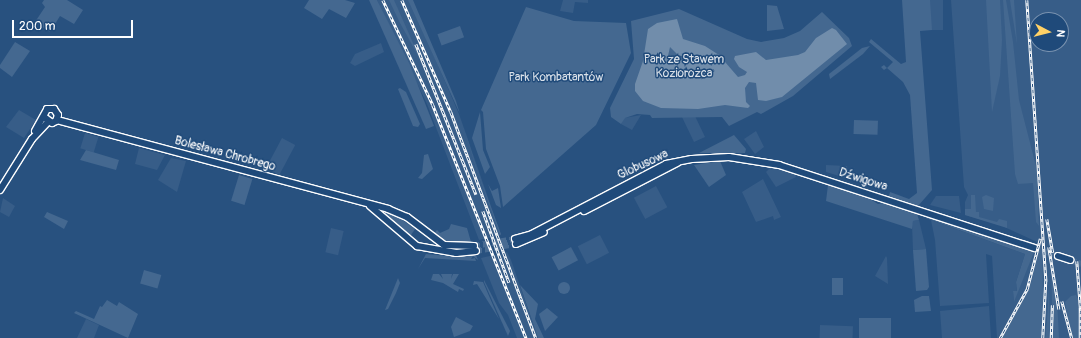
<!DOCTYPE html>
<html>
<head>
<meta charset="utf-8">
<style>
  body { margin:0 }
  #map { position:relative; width:1081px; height:338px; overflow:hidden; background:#28517f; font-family:Pangolin,sans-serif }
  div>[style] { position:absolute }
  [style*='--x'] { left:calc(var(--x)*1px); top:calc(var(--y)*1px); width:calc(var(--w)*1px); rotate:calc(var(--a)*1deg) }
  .built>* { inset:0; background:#375d88; transform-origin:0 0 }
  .green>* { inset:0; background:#446890; transform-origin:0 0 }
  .round { border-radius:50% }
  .water>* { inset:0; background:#718dab }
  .major-tunnel>* { height:6px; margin-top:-3px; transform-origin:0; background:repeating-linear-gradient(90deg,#486b92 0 6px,transparent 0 9px) }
  .roads { filter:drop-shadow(1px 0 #fff) drop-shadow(-1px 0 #fff) drop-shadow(0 1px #fff) drop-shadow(0 -1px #fff) }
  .major>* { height:6px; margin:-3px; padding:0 3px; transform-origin:3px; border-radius:3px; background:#1f4a7a }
  .rail>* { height:2.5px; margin-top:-1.25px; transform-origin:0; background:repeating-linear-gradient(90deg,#1f4a7a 0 3px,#fff 0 6px); box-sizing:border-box; border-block:1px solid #fff }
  span { translate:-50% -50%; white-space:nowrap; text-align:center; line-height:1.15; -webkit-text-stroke:3px #1f4a7a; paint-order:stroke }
  .park-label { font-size:12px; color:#dae1e9 }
  .street-label { font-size:12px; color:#fff }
  .north { position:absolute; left:1029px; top:12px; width:40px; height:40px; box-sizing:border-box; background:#1f4a7a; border:1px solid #7992af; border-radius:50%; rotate:97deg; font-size:11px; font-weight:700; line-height:16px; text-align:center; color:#fff }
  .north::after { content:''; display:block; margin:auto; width:14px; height:18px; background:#ffd166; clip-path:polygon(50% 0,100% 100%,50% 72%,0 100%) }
  .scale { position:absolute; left:12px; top:20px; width:121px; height:18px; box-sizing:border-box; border:2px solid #fff; border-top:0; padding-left:5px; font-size:12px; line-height:14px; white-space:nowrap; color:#fff; -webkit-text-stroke:3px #1f4a7a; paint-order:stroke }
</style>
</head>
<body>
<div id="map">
  <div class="built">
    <i style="clip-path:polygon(377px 0,410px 0,459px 114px,501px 235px,479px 240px,427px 104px)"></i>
    <i style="clip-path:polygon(563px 0,588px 0,588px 3px,575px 2px,573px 13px,560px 11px)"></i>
    <i style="left:930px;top:0;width:13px;height:30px"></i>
    <i style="clip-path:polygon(evenodd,951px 0,1081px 0,1081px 338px,1047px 338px,1036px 303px,1009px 338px,997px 338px,992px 256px,986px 254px,989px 303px,940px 306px,935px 240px,931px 220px,1025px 254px,1016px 282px,1017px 291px,1013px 291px,1014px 301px,1037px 242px,1000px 225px,965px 215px,965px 202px,968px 195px,964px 187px,951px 0,1037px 20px,1061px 20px,1061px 44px,1037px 44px,1037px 20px)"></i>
    <i style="clip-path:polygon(381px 43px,384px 52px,355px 66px,350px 63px,355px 54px)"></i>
    <i style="clip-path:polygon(19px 110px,36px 120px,24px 138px,6px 127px)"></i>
    <i style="clip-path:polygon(641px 115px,632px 130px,621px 124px,624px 118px)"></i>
    <i style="clip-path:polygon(695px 116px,705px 137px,694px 142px,682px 117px)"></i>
    <i style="clip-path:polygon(756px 131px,764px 147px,755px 154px,744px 139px)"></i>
    <i style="left:85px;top:133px;width:14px;height:16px;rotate:17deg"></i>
    <i style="left:282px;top:138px;width:15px;height:34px;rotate:28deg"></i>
    <i style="clip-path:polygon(139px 148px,165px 155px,157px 170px,135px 164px)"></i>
    <i style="clip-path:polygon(171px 158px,186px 161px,177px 192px,158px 180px)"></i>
    <i style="clip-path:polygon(826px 165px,847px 166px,849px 179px,826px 172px)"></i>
    <i style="clip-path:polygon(771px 167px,795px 174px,796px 177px,776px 187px,766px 172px)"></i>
    <i style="clip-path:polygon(763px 179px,781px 217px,774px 220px,773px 216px,756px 222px,742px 192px)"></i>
    <i style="left:656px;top:186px;width:24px;height:25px;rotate:62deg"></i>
    <i style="clip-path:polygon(936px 196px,959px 196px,961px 213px,930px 205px)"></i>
    <i style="clip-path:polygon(3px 198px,15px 206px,9px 217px,0 212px)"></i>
    <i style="clip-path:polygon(919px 220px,926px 249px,913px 250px,912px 225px,913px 221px)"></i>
    <i style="left:331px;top:228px;width:13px;height:25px;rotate:13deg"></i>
    <i style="left:600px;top:235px;width:20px;height:25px;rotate:63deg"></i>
    <i style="clip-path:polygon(507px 252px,511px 260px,538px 338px,517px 338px,508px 315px,499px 303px,481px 258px)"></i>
    <i style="clip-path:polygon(886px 256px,887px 258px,888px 284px,875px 276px)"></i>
    <i style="clip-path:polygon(989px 306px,991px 338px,942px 338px,940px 311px)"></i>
    <i style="clip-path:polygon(86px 319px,99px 325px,94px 338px,77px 338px)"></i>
    <i style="left:820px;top:325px;width:33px;height:13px;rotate:2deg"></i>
  </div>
  <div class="green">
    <i style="clip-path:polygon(44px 0,67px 0,83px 10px,74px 24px,60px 16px,50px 32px,35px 22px,45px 7px,42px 3px)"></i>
    <i style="clip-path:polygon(309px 0,345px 0,355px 3px,346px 18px,329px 9px,322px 19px,304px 8px)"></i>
    <i style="clip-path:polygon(369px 0,377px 0,410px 65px,434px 126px,426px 129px)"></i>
    <i style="clip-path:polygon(389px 0,394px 0,421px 61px,400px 23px)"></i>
    <i style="clip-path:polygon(408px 0,413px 0,456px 101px,477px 170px,501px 234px,500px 235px,476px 168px,460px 114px)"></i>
    <i style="clip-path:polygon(902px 0,930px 0,932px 30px,920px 31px,932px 190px,918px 206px,889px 196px,890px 192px,909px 199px,917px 193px,910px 95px,903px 82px,887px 68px,884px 70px,881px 67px,884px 65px,887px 68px,893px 62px,869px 42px,871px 39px,901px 64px,906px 62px)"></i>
    <i style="clip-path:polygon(986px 0,1000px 0,1002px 40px,1000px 76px,992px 112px)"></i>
    <i style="clip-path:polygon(1003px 0,1006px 0,1013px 42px,1019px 100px,1037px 170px,1039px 226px,1036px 222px,1033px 183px,1018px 184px,1015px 174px)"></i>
    <i style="clip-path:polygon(1010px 0,1014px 0,1017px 44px,1011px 7px)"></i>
    <i style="clip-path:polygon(767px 5px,777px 6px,784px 29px,767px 31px)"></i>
    <i style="clip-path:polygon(526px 7px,574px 21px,626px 23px,631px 53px,596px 125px,503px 207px,500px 186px,486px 149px,483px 112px,481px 110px)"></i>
    <i style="clip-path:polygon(679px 9px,747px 39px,761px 42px,784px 38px,800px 31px,822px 12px,849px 38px,852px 46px,793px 96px,761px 114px,757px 112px,729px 126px,722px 117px,652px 118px,650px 115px,637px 114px,625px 118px,621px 124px,611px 117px,610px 108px,634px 59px,631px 21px)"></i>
    <i style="left:460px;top:26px;width:12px;height:24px;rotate:70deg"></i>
    <i style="clip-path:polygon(15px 42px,30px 51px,12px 77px,0 68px,0 65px)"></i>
    <i style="clip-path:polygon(870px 46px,863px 54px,830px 79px,829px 74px,862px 48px)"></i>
    <i style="clip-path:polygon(400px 88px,406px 92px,420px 124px,418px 127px,413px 126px,398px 89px)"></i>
    <i style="clip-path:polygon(480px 112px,483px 150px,490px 167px,485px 174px,472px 138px)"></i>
    <i style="left:854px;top:120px;width:24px;height:14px;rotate:2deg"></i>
    <i style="clip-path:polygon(734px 135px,746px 149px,745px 153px,699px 153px)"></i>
    <i style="clip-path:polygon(86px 150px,119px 160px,116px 170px,80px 160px)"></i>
    <i style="clip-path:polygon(428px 154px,433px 169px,422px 179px,418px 178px,422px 173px,424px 155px)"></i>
    <i style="clip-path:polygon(720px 161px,726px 175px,709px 187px,694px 165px)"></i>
    <i style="left:239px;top:175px;width:14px;height:27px;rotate:17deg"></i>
    <i style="clip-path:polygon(488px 184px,492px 191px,498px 188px,501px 208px,496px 205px)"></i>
    <i style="clip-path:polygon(828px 185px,870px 199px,878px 204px,884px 203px,917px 214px,919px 220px,913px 221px,912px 229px,826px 201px)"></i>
    <i style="clip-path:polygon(971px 195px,975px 195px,976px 212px,979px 212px,979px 217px,997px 222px,999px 219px,1007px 221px,1007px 228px,965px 215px,965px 209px,971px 209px)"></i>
    <i style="clip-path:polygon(986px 195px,994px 198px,993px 211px,984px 209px,982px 197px)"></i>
    <i style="clip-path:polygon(382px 210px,397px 216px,415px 229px,409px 238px)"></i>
    <i style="clip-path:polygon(47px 212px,68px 221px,64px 229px,44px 217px)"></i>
    <i style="clip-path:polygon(931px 217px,1034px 252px,1014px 302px,1013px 291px,1017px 291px,1016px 282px,1025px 254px,926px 218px)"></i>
    <i style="clip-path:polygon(451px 224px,467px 228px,471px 242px,451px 243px,433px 235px,437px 230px,440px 233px,449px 229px)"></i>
    <i style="clip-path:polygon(1042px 236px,1043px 295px,1046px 295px,1042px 338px,1002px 338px,1031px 283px)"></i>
    <i style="left:571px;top:247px;width:15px;height:22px;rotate:62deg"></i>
    <i style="clip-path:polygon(926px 249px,929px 287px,927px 290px,916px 291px,913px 250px)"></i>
    <i style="clip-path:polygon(426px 254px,459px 257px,476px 255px,478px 260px,473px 256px,471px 259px,475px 258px,476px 261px,425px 258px,418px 269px)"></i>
    <i style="clip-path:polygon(1051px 265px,1057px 299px,1059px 338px,1053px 338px)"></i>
    <i style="left:144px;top:270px;width:18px;height:14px;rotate:16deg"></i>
    <i style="clip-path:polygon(433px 274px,439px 274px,443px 279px,441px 274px,452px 274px,451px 279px,453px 274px,459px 274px,453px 284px,464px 289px,463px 291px,459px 289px,458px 292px,443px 283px,431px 280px)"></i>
    <i style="clip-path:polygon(398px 278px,400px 283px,396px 293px,388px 309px,385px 310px)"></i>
    <i style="left:832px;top:278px;width:11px;height:17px"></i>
    <i style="clip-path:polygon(484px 280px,510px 331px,508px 336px,484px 282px)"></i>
    <i style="clip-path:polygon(474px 281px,483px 282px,499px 319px,477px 284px,473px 285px)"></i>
    <i class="round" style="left:558px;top:282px;width:12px;height:12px"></i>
    <i style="clip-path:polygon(520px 285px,538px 304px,535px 319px,544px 338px,538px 338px)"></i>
    <i style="clip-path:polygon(1049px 287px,1050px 338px,1045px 338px,1047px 320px)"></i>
    <i style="clip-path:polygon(1076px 295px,1081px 305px,1081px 338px,1071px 338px,1065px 302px,1071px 296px)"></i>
    <i style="clip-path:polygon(922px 296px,929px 296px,931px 311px,915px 312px,914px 300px)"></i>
    <i style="clip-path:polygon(107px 300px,117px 306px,119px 302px,138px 314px,128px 338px,74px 313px,76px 311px,94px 319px,100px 306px,102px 307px)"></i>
    <i style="clip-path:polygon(547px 308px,558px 317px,545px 331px,539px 314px)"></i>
    <i style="clip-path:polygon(456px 317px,473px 326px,470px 331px,454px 337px,451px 327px)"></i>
    <i style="left:859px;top:318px;width:32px;height:20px"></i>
  </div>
  <div class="water">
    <i style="clip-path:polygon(evenodd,677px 19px,683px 39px,705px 46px,719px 55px,738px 77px,745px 75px,747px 72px,739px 67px,734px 59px,735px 56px,756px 52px,766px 60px,798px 55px,805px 52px,816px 38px,832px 28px,836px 30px,847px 44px,782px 97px,766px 101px,758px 100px,756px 83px,749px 82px,745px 88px,746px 102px,750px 106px,748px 108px,725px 105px,698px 109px,661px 108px,643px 101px,635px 91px,635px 84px,643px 61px,648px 29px,657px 23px,677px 19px,670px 47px,678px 55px,706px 63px,672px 59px,668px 56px,670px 47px)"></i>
  </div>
  <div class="major-tunnel">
    <i style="--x:474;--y:246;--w:42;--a:-9.7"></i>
    <i style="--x:1035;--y:248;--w:24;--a:19"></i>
    <i style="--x:476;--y:251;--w:41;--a:-9.9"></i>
    <i style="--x:1070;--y:260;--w:12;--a:20"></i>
  </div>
  <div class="roads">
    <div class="major">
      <i style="--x:57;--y:120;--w:343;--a:15"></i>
      <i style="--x:388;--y:209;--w:21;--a:23"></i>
      <i style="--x:407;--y:217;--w:46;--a:37.1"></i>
      <i style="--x:444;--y:245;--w:30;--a:2"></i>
      <i style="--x:35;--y:131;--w:25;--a:-61"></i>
      <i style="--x:47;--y:109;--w:7;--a:0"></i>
      <i style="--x:54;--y:109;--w:7;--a:56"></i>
      <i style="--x:58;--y:115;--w:6;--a:108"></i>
      <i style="--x:56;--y:121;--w:4;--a:153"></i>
      <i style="--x:52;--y:123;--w:10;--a:-143"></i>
      <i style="--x:0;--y:190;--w:60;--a:-57.9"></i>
      <i style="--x:32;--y:139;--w:23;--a:-47"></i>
      <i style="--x:370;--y:206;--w:62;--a:40.4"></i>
      <i style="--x:417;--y:246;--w:40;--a:10"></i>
      <i style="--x:456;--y:253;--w:20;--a:-6"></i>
      <i style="--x:584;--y:211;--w:105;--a:-27.3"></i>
      <i style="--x:515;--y:239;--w:18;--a:-16"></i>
      <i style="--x:532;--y:234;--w:151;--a:-27.6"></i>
      <i style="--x:666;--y:164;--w:26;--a:-11"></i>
      <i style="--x:692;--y:159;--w:37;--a:-3"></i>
      <i style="--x:729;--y:157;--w:51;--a:9.1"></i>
      <i style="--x:779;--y:165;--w:269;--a:18"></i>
      <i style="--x:516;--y:244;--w:30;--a:-23"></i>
      <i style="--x:1058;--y:256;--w:13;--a:18"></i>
    </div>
  </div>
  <div class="rail">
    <i style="--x:383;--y:0;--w:116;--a:64.5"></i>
    <i style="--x:433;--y:105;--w:251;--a:68.2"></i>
    <i style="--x:402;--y:0;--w:122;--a:66.4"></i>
    <i style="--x:451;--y:112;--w:241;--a:69.4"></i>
    <i style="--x:1027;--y:0;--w:282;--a:86.1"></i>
    <i style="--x:1046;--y:281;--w:57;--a:93"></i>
    <i style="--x:416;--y:44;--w:162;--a:68.2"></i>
    <i style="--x:483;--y:211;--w:76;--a:69.9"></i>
    <i style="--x:1047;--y:219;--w:34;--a:80"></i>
    <i style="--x:1049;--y:247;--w:63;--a:80.8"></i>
    <i style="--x:1077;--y:261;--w:52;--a:85.6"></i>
    <i style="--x:1062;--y:301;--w:38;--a:75"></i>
    <i style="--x:1000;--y:338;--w:56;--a:-61.1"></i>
    <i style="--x:1027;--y:289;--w:52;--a:-75.4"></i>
    <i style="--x:1051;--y:338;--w:33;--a:-88"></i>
    <i style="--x:1080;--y:338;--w:30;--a:-90"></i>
  </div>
  <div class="park-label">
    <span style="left:684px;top:67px">Park ze Stawem<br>Koziorożca</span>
    <span style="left:556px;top:78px">Park Kombatantów</span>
  </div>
  <div class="street-label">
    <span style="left:225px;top:154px;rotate:15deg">Bolesława Chrobrego</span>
    <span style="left:643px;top:165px;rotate:-25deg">Globusowa</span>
    <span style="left:863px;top:180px;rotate:18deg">Dźwigowa</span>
  </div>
  <div class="north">N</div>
  <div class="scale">200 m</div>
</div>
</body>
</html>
